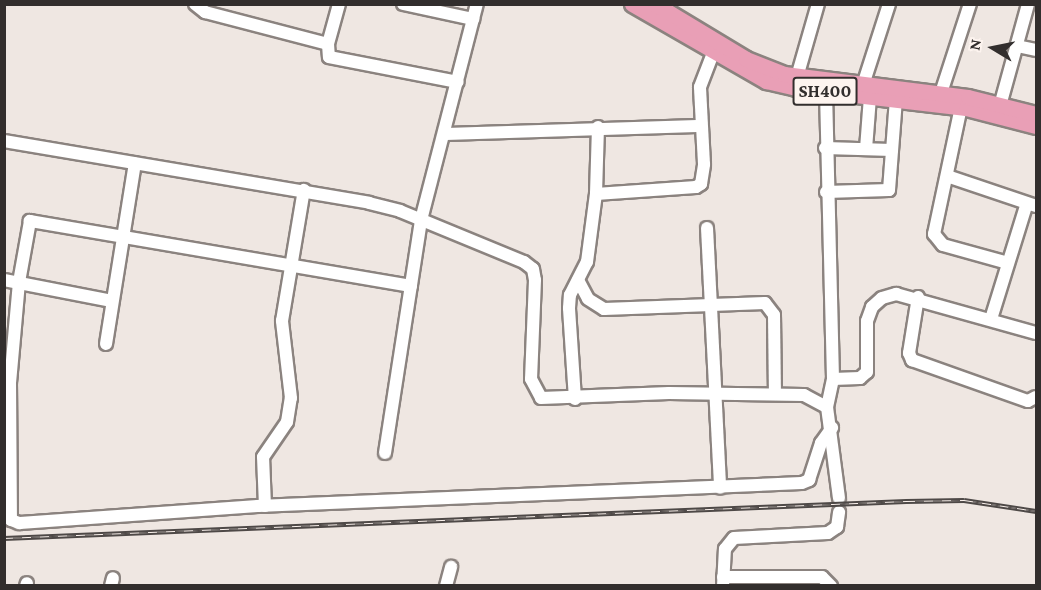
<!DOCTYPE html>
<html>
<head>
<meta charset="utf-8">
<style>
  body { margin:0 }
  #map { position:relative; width:1041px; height:590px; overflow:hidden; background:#efe7e2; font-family:"Crimson Pro",serif }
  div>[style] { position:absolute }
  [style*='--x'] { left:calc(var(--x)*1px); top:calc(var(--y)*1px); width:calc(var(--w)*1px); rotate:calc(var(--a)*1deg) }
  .roads { filter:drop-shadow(2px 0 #8b837f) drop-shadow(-2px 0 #8b837f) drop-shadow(0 2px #8b837f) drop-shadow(0 -2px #8b837f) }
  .minor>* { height:12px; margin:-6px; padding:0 6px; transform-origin:6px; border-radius:6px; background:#fff }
  .major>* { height:15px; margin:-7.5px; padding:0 7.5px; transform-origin:7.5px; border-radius:7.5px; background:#e99fb6 }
  .rail>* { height:5px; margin-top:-2.5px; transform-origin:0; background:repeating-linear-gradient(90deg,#fdf4ef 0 9px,#4e4947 0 18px); box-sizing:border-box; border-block:2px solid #4e4947 }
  span { translate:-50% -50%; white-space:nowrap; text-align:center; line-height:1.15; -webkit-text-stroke:4.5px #fdf4ef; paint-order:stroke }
  .shield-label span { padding:2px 4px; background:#fdf4ef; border:2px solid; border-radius:4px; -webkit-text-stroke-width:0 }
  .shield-label { font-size:18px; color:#322e2d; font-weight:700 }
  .frame { position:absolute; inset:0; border:6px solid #322e2d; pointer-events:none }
  .north { position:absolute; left:963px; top:18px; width:60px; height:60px; -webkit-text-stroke:4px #fdf4ef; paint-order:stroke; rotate:280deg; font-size:16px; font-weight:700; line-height:24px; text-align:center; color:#322e2d }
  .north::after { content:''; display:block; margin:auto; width:21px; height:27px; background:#322e2d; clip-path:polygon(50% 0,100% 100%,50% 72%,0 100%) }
</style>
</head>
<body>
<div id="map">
  <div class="roads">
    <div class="minor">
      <i style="--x:195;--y:4;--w:13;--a:39"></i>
      <i style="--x:205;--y:12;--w:127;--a:14.6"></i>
      <i style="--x:339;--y:4;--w:41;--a:105.4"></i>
      <i style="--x:328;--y:44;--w:13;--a:86"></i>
      <i style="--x:329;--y:57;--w:131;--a:11"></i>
      <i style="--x:403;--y:4;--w:72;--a:12.1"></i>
      <i style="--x:1017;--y:46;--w:19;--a:12"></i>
      <i style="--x:797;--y:77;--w:76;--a:-74"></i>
      <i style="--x:863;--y:85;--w:85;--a:-72.2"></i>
      <i style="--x:826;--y:92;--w:287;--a:88.6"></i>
      <i style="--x:833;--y:379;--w:29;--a:102"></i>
      <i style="--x:941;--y:93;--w:94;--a:-72"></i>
      <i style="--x:961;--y:107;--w:130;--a:102"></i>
      <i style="--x:934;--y:234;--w:14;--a:51"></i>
      <i style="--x:943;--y:245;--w:67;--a:15.5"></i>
      <i style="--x:998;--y:113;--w:113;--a:-74.6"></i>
      <i style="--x:444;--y:134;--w:255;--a:-1.8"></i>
      <i style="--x:4;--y:141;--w:370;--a:9.6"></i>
      <i style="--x:369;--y:203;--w:32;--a:14"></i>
      <i style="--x:400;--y:211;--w:134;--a:22.4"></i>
      <i style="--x:524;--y:262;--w:11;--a:38"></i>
      <i style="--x:533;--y:269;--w:11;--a:80"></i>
      <i style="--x:535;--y:280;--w:99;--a:92.3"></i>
      <i style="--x:531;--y:379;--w:21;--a:62"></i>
      <i style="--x:541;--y:398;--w:128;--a:-2.2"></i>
      <i style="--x:669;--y:393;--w:135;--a:0.8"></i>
      <i style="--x:804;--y:395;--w:26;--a:28"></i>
      <i style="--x:827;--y:407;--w:92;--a:82.5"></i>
      <i style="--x:825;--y:148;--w:67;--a:1.7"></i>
      <i style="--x:866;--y:149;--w:52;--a:-85.6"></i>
      <i style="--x:947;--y:176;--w:94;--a:18.6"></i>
      <i style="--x:826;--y:192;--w:63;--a:-1.8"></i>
      <i style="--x:889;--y:190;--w:91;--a:-85.6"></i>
      <i style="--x:596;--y:194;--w:100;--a:-4"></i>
      <i style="--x:696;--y:187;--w:6;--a:-31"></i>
      <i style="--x:701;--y:184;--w:20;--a:-81"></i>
      <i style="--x:704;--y:164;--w:77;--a:-93"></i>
      <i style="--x:700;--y:87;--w:36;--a:-69"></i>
      <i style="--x:707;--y:228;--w:260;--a:87.1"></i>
      <i style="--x:4;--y:280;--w:110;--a:11"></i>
      <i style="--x:578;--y:280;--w:21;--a:62"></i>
      <i style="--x:588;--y:299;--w:19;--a:32"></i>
      <i style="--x:604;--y:309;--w:161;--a:-2.1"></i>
      <i style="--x:765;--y:303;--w:15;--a:53"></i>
      <i style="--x:774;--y:315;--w:77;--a:89.3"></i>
      <i style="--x:411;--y:286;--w:387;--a:-170.3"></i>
      <i style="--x:30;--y:221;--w:62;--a:100.2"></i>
      <i style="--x:19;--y:282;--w:100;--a:95.1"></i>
      <i style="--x:10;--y:382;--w:138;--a:89.6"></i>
      <i style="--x:11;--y:520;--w:9;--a:21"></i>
      <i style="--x:19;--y:523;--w:240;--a:-4.1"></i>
      <i style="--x:258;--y:506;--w:544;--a:-2.42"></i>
      <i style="--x:802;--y:483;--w:8;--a:-23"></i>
      <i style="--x:809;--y:480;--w:39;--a:-72"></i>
      <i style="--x:821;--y:443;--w:19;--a:-54"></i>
      <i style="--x:918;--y:297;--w:57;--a:99.1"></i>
      <i style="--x:909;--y:353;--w:8;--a:67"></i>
      <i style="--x:912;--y:360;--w:123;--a:19.5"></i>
      <i style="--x:1028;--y:401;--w:9;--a:-27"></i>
      <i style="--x:991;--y:319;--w:121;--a:-72.8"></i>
      <i style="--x:106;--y:344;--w:183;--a:-80.9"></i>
      <i style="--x:833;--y:379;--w:27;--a:-2"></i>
      <i style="--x:860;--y:378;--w:9;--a:-41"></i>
      <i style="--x:867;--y:372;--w:51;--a:-90"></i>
      <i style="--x:867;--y:321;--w:15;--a:-70"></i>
      <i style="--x:872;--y:307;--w:13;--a:-42"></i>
      <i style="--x:882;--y:298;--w:15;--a:-16"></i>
      <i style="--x:896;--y:294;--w:145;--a:15.6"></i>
      <i style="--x:575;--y:399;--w:91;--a:-93.8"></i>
      <i style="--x:569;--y:308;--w:13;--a:-86"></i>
      <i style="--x:570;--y:295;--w:37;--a:-63"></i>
      <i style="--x:587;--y:262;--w:69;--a:-82.5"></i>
      <i style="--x:596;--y:194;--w:67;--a:-88.3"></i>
      <i style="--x:385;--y:453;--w:236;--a:-81.2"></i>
      <i style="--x:421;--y:220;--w:223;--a:-75.5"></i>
      <i style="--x:265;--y:506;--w:49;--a:-92.3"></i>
      <i style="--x:263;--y:457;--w:42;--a:-55.6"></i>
      <i style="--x:287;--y:422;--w:24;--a:-81"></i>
      <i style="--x:291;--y:398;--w:78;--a:-96.7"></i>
      <i style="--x:282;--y:321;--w:133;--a:-80.5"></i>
      <i style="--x:723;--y:577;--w:99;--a:0"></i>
      <i style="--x:822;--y:577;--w:13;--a:45"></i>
      <i style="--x:26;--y:586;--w:3;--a:-72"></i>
      <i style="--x:111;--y:586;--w:8;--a:-76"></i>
      <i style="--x:446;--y:586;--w:20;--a:-75"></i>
      <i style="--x:723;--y:586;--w:37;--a:-87"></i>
      <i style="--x:725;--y:549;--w:14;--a:-51"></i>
      <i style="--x:734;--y:538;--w:94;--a:-3"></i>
      <i style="--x:828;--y:533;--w:11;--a:-34"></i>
      <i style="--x:837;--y:527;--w:15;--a:-82"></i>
    </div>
    <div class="major">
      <i style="--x:632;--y:4;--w:155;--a:29.9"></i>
      <i style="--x:766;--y:81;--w:31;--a:13"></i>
      <i style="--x:796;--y:88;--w:171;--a:6.7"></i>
      <i style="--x:966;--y:108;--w:72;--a:14.4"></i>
      <i style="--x:655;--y:4;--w:106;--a:31.1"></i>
      <i style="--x:746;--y:59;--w:41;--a:21.5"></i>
      <i style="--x:784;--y:74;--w:185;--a:7.1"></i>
      <i style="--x:968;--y:97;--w:70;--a:14"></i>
    </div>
  </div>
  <div class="rail">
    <i style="--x:4;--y:538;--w:903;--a:-2.35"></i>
    <i style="--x:906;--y:501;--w:58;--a:-1"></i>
    <i style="--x:964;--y:500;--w:73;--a:8.7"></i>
  </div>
  <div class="shield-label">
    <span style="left:825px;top:91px">SH400</span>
  </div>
  <div class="frame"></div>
  <div class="north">N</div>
</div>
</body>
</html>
